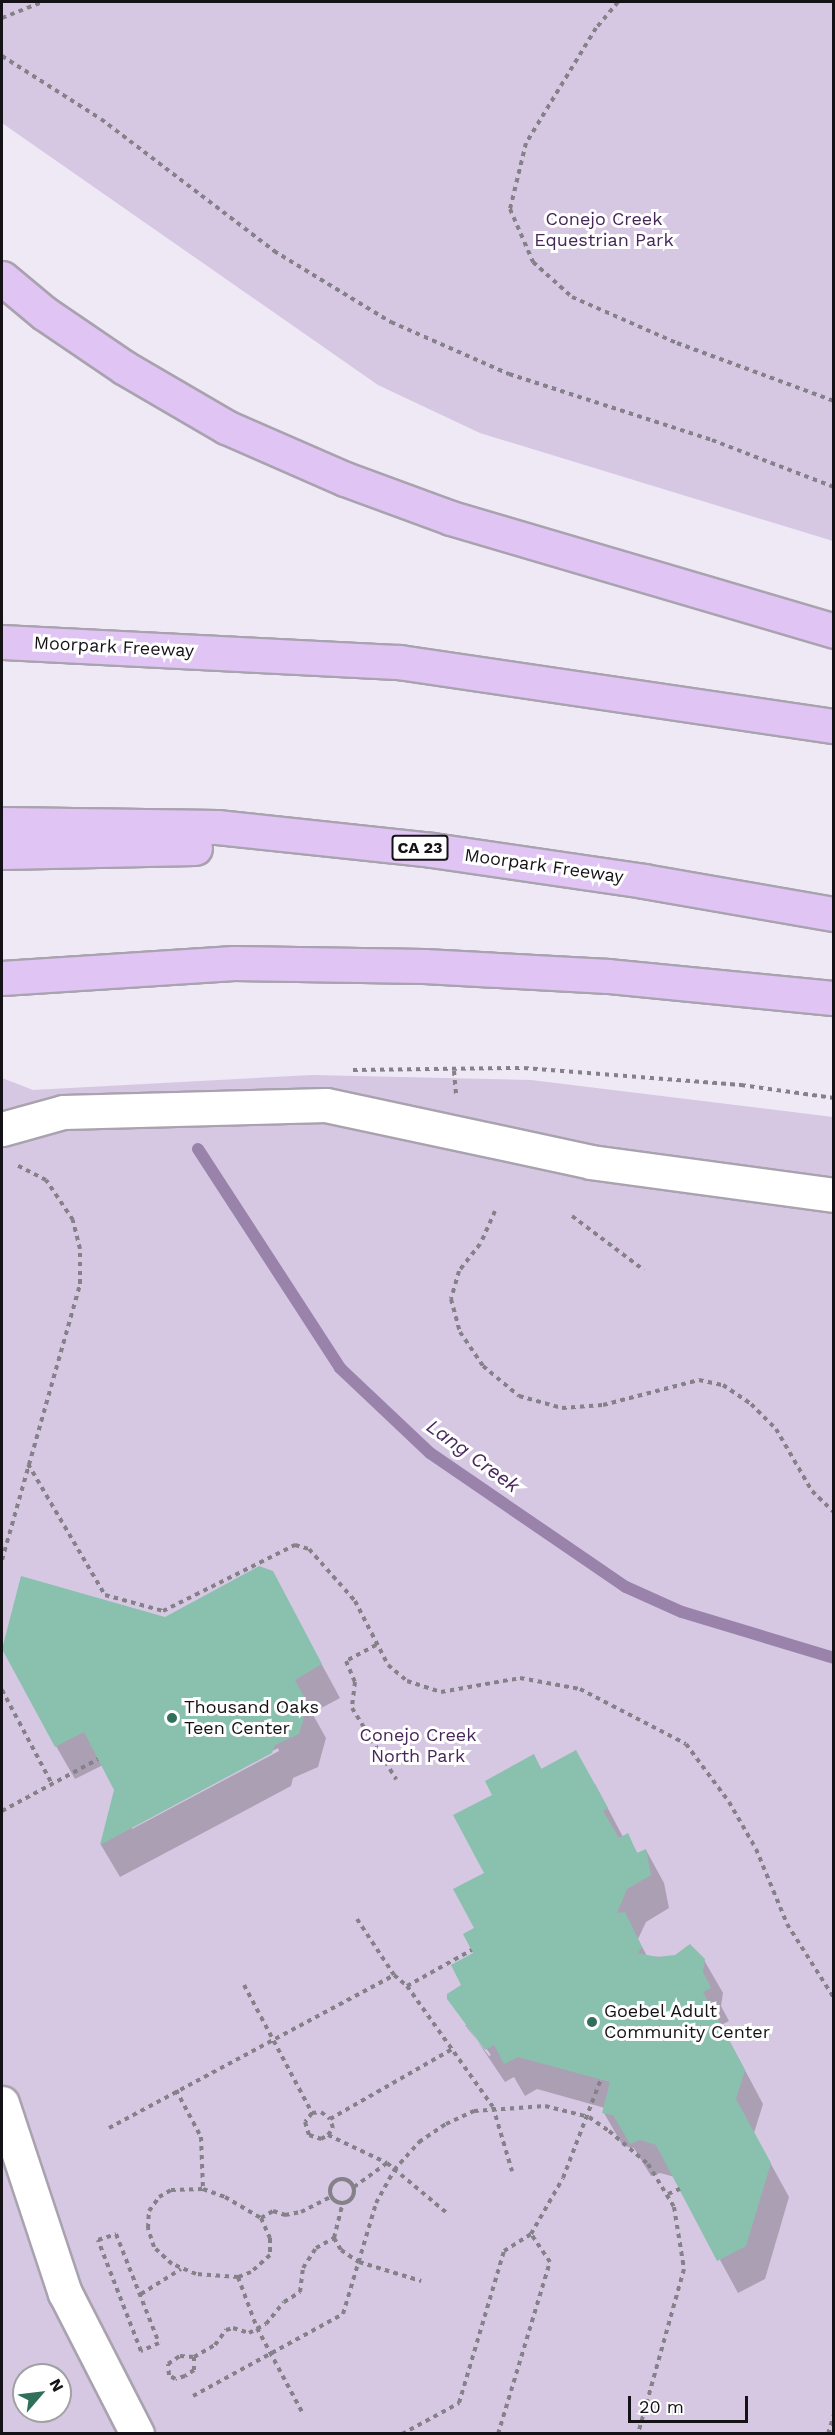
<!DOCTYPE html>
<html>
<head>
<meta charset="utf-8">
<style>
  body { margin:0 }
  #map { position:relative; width:835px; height:2435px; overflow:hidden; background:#efe8f5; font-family:"Work Sans",sans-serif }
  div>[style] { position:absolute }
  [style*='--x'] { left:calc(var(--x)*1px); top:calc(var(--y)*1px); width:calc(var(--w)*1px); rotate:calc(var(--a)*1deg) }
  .green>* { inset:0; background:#d6c7e2 }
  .shadow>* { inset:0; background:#0003 }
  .stream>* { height:12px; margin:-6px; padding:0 6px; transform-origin:6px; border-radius:6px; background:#9a83ab }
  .building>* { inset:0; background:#8ac1ae }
  .path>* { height:4px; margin-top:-2px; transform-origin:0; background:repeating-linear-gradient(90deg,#858189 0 4.5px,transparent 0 9px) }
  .path>.ring { margin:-2px; padding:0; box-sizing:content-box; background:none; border:4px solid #858189; border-radius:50% }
  .roads { filter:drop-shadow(2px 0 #a9a2af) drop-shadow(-2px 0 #a9a2af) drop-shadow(0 2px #a9a2af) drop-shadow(0 -2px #a9a2af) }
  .minor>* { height:33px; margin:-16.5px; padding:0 16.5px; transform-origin:16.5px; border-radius:16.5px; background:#fff }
  .highway>* { height:33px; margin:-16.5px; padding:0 16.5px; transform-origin:16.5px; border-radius:16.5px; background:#e0c5f4 }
  .dots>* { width:16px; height:16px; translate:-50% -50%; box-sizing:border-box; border:3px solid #fff; border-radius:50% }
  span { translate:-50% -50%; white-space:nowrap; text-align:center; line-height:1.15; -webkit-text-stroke:6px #fff; paint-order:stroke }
  .shield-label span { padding:2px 4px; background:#fff; border:2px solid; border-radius:4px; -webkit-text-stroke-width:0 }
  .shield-label { font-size:16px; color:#141216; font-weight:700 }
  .park-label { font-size:18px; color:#47265a }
  .street-label { font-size:18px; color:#141216 }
  .poi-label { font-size:18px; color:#141216 }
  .left { translate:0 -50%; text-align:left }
  .water-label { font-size:20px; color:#49285d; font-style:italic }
  .frame { position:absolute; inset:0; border:3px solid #141216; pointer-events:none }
  .north { position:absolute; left:12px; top:2363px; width:60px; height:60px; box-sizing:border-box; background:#fff; border:2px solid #a1a0a2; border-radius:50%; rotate:62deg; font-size:16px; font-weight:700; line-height:24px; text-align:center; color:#141216 }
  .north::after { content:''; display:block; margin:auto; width:21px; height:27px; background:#306f5b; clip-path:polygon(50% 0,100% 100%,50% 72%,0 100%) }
  .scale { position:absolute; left:628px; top:2396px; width:120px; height:27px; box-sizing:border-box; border:3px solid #141216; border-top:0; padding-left:8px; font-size:18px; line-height:21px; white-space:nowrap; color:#141216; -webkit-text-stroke:4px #fff; paint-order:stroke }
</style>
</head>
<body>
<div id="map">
  <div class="green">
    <i style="clip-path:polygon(2px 2px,833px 2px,833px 541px,480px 433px,378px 385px,2px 123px)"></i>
    <i style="clip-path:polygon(evenodd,312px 1075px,531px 1080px,833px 1117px,833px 2433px,2px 2433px,2px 1078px,33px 1090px,312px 1075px,24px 2375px,60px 2375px,60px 2411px,24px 2411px,24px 2375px)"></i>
  </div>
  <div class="shadow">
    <i style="clip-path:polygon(evenodd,272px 1573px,340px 1698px,312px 1713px,326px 1738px,318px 1767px,293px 1778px,291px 1786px,120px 1877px,101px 1845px,116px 1790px,103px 1765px,75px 1779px,56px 1746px,165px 1619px,272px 1573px,278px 1748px,279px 1751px,132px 1829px,132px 1826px,278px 1748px)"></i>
    <i style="clip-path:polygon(evenodd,534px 1756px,542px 1770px,595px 1784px,623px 1837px,627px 1835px,638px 1854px,646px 1850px,664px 1883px,669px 1908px,646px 1922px,638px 1939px,647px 1956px,704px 1960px,723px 1993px,721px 2006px,729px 2021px,721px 2025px,763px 2104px,754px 2133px,789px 2197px,765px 2279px,738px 2293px,675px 2177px,660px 2173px,651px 2176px,634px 2148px,623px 2146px,604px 2113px,605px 2108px,537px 2089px,525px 2096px,514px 2077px,505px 2082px,449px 1999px,463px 1985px,475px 1954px,494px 1796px,534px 1756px,465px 2025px,469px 2025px,491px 2055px,489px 2056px,465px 2025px)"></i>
  </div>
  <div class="stream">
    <i style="--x:198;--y:1149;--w:261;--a:57"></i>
    <i style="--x:340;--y:1368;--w:124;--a:43.4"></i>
    <i style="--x:430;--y:1453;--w:237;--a:34.4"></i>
    <i style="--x:626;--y:1587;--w:61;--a:24.1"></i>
    <i style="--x:682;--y:1612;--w:159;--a:16.8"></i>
  </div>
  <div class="building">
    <i style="clip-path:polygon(259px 1566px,273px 1571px,322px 1664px,295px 1680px,308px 1704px,299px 1734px,275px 1745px,272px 1753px,100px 1845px,114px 1790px,84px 1732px,55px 1747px,2px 1649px,21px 1576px,165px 1617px)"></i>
    <i style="clip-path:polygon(576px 1750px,608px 1808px,603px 1811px,619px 1838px,628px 1833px,637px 1853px,646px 1849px,651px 1875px,627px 1889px,617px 1913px,625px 1912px,642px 1947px,638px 1953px,657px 1957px,675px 1955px,690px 1944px,705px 1959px,703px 1972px,711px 1988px,703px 1992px,745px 2070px,736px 2099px,771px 2163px,746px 2246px,717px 2261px,656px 2145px,640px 2140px,630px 2144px,613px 2115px,602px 2113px,610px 2082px,518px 2057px,504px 2064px,494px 2045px,485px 2050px,447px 1999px,447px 1994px,461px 1985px,451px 1965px,473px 1953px,463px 1934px,474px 1928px,453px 1889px,484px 1873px,453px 1815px,492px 1795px,485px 1781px,534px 1754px,541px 1769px)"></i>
  </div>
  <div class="path">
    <i style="--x:618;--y:2;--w:34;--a:130"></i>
    <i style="--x:596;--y:28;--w:135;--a:121.3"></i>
    <i style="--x:526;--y:143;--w:68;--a:103.6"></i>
    <i style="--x:510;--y:209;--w:58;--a:66.5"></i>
    <i style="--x:533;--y:262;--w:52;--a:41.9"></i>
    <i style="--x:572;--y:297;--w:115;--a:23.7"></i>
    <i style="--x:677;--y:343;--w:167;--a:20.3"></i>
    <i style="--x:2;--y:18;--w:43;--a:-21.8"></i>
    <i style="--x:2;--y:56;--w:117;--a:32.5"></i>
    <i style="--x:101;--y:119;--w:218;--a:37.3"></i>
    <i style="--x:274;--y:251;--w:137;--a:31.3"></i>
    <i style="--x:391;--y:322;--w:129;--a:23.8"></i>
    <i style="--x:509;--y:374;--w:213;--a:18"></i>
    <i style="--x:712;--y:440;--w:131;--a:21.1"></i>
    <i style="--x:353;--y:1070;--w:171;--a:-0.7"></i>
    <i style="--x:524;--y:1068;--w:218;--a:4.5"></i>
    <i style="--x:741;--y:1085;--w:94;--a:8"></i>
    <i style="--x:454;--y:1071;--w:23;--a:85"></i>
    <i style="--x:495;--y:1211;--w:36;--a:114"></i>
    <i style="--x:480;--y:1244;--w:34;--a:128"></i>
    <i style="--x:459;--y:1271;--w:29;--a:106"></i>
    <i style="--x:451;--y:1299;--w:34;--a:75"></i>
    <i style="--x:460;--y:1332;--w:41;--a:55.9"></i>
    <i style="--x:483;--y:1366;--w:47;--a:39.8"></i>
    <i style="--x:519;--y:1396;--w:45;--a:15.6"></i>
    <i style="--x:562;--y:1408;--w:41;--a:-4.2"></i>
    <i style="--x:603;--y:1405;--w:99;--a:-14.6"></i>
    <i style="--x:699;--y:1380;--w:25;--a:12"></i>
    <i style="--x:723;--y:1385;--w:34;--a:34"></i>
    <i style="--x:751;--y:1404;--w:35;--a:45"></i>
    <i style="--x:776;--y:1429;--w:72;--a:59.9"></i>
    <i style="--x:812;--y:1491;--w:30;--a:44"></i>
    <i style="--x:572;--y:1216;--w:90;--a:36.9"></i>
    <i style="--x:28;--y:1464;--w:152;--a:59.6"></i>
    <i style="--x:105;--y:1595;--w:60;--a:15.4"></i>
    <i style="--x:163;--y:1611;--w:148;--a:-26.6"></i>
    <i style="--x:295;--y:1545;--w:15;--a:16"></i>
    <i style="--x:309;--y:1549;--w:69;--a:48.5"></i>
    <i style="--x:355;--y:1601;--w:72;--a:62.7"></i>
    <i style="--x:388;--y:1665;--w:25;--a:40"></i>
    <i style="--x:407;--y:1681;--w:36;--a:18"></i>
    <i style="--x:441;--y:1692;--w:80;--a:-10"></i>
    <i style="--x:520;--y:1678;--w:61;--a:10.4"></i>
    <i style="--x:580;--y:1689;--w:119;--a:27.4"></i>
    <i style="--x:686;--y:1744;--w:72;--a:53.4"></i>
    <i style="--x:729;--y:1802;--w:54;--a:60.1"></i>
    <i style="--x:756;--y:1849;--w:81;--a:67.5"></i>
    <i style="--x:787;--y:1924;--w:88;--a:57.6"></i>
    <i style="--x:2;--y:1560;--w:287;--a:-74.2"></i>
    <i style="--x:80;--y:1284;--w:35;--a:-90"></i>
    <i style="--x:80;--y:1249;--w:30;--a:-104"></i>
    <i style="--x:73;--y:1220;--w:48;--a:-124"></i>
    <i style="--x:46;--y:1180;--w:34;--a:-153"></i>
    <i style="--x:376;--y:1645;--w:34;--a:152"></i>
    <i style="--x:346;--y:1661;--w:23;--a:67"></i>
    <i style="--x:355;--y:1682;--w:26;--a:97"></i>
    <i style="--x:352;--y:1708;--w:84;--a:58.2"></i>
    <i style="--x:2;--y:1690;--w:106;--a:62"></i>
    <i style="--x:2;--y:1811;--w:109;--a:-28.4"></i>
    <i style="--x:357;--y:1919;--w:67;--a:56.5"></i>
    <i style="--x:394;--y:1975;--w:17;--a:40"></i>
    <i style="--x:407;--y:1986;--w:148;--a:54.6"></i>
    <i style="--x:493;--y:2107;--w:67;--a:73.5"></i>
    <i style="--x:244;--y:1985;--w:145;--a:62"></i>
    <i style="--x:312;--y:2113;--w:11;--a:128"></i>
    <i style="--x:305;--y:2122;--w:14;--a:73"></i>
    <i style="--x:309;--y:2135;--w:13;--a:18"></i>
    <i style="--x:321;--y:2139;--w:8;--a:-30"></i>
    <i style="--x:328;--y:2135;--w:65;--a:25.4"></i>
    <i style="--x:387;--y:2163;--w:80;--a:39.9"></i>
    <i style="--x:407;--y:1986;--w:74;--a:-29"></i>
    <i style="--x:176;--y:2090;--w:53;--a:62"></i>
    <i style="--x:201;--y:2137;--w:52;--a:87.8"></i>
    <i style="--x:203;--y:2189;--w:23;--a:20"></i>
    <i style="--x:225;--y:2197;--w:42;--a:30.3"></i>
    <i style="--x:261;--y:2218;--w:22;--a:66"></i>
    <i style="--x:270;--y:2238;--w:17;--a:90"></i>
    <i style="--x:270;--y:2255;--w:25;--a:138"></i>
    <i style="--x:251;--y:2272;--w:14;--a:159"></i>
    <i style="--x:238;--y:2277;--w:42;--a:-175.9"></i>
    <i style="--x:196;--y:2274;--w:26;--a:-157"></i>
    <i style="--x:172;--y:2264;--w:25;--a:-137"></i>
    <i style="--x:154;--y:2247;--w:20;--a:-108"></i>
    <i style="--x:148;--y:2228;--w:17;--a:-87"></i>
    <i style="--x:149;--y:2211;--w:17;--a:-54"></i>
    <i style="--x:159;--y:2197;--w:14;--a:-30"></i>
    <i style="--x:171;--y:2190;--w:32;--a:-2"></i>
    <i style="--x:312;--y:2113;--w:9;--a:-6"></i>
    <i style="--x:321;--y:2112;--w:11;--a:38"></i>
    <i style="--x:330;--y:2119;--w:141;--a:-29.8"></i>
    <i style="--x:109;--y:2128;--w:323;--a:-28.2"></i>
    <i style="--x:328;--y:2135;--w:9;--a:-54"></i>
    <i style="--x:333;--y:2128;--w:9;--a:-108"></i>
    <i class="ring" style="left:330px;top:2179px;width:20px;height:20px"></i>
    <i style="--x:354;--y:2187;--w:41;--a:-36"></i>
    <i style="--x:668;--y:2194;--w:13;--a:-23"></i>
    <i style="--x:261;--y:2218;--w:14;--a:-30"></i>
    <i style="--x:273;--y:2211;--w:13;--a:18"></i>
    <i style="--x:285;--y:2215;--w:16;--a:-11"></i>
    <i style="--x:301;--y:2212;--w:33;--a:-27"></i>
    <i style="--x:116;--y:2234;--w:117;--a:68.5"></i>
    <i style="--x:159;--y:2343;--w:20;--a:156"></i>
    <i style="--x:141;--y:2351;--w:119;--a:-111.2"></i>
    <i style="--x:98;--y:2240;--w:19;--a:-18"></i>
    <i style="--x:334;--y:2238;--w:14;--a:60"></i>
    <i style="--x:341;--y:2250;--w:22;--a:34"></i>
    <i style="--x:359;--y:2262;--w:65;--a:17"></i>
    <i style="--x:238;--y:2277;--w:54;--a:69.6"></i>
    <i style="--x:257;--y:2328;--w:95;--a:61.8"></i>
    <i style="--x:141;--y:2294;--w:47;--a:-32"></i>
    <i style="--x:194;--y:2357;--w:13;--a:90"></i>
    <i style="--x:194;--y:2370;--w:11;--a:146"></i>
    <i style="--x:185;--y:2376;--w:10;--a:163"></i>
    <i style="--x:175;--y:2379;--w:7;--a:-146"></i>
    <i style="--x:169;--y:2375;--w:11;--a:-95"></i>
    <i style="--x:168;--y:2364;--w:14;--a:-34"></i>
    <i style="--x:180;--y:2356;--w:14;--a:4"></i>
    <i style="--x:194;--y:2357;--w:24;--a:-30"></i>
    <i style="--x:215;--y:2345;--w:19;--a:-54"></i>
    <i style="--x:226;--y:2330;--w:7;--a:-16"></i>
    <i style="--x:233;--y:2328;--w:17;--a:17"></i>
    <i style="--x:249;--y:2333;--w:19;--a:-28"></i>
    <i style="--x:266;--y:2324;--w:28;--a:-51"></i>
    <i style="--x:284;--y:2302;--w:19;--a:-32"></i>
    <i style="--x:300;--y:2292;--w:24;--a:-83"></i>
    <i style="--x:303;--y:2268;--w:24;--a:-57"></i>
    <i style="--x:316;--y:2248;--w:21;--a:-29"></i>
    <i style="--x:334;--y:2238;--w:36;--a:-76"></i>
    <i style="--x:193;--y:2396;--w:171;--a:-28.7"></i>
    <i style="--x:343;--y:2314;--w:116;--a:-73.4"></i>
    <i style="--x:376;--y:2203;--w:38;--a:-61"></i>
    <i style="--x:394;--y:2170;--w:38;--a:-48"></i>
    <i style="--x:419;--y:2142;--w:32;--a:-34"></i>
    <i style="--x:446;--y:2124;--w:31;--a:-25"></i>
    <i style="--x:474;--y:2111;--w:71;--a:-4"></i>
    <i style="--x:545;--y:2106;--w:45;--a:14"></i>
    <i style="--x:589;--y:2117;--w:24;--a:35"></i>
    <i style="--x:609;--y:2131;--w:51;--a:40.2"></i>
    <i style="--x:648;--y:2164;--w:50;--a:58.8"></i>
    <i style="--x:674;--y:2207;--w:63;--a:80.8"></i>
    <i style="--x:684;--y:2269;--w:171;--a:105.6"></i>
    <i style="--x:402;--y:2434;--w:65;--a:-28.5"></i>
    <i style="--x:459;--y:2403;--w:159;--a:-73.5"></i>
    <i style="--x:504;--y:2251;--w:32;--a:-32"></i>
    <i style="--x:531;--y:2234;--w:64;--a:-60.3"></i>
    <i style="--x:563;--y:2178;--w:106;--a:-69"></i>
    <i style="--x:498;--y:2434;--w:180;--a:-73.2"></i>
    <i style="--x:550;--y:2262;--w:34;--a:-124"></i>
    <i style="--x:828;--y:2434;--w:21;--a:-73"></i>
  </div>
  <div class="roads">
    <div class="minor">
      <i style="--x:2;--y:1129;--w:63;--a:-15.6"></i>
      <i style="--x:63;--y:1112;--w:263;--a:-1.5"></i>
      <i style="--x:326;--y:1105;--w:271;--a:12.1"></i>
      <i style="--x:591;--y:1162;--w:245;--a:7.7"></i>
      <i style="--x:2;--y:2103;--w:200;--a:71.7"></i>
      <i style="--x:65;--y:2293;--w:158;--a:62.9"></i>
    </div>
    <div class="highway">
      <i style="--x:2;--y:278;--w:55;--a:39.8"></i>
      <i style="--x:44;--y:313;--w:98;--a:34.2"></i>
      <i style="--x:125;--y:368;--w:117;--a:30.3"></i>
      <i style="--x:226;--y:427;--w:130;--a:23.6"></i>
      <i style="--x:345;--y:479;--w:113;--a:20.2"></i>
      <i style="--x:451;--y:518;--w:399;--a:16.4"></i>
      <i style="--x:2;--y:642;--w:398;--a:2.9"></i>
      <i style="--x:399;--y:662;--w:440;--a:8.4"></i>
      <i style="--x:2;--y:824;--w:215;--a:0.8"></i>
      <i style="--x:217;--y:827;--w:216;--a:6.1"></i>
      <i style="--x:432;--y:850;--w:214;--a:8.3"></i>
      <i style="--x:644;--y:881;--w:193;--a:9.9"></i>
      <i style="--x:2;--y:852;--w:193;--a:-1.2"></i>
      <i style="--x:2;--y:978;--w:232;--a:-3.7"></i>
      <i style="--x:234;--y:963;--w:190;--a:0.9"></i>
      <i style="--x:424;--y:966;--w:184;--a:3.1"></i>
      <i style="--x:608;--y:976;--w:227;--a:5.6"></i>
    </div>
  </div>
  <div class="dots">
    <i style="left:172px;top:1718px;background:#306f5b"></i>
    <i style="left:592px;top:2022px;background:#306f5b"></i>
  </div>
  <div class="shield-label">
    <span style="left:420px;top:848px">CA 23</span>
  </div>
  <div class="park-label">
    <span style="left:604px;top:230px">Conejo Creek<br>Equestrian Park</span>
    <span style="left:418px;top:1746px">Conejo Creek<br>North Park</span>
  </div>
  <div class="street-label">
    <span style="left:114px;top:647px;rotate:3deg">Moorpark Freeway</span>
    <span style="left:544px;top:866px;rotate:8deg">Moorpark Freeway</span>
  </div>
  <div class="poi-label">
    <span class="left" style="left:184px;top:1718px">Thousand Oaks<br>Teen Center</span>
    <span class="left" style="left:604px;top:2022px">Goebel Adult<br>Community Center</span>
  </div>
  <div class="water-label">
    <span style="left:473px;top:1456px;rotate:36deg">Lang Creek</span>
  </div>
  <div class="frame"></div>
  <div class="north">N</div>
  <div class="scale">20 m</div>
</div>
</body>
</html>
